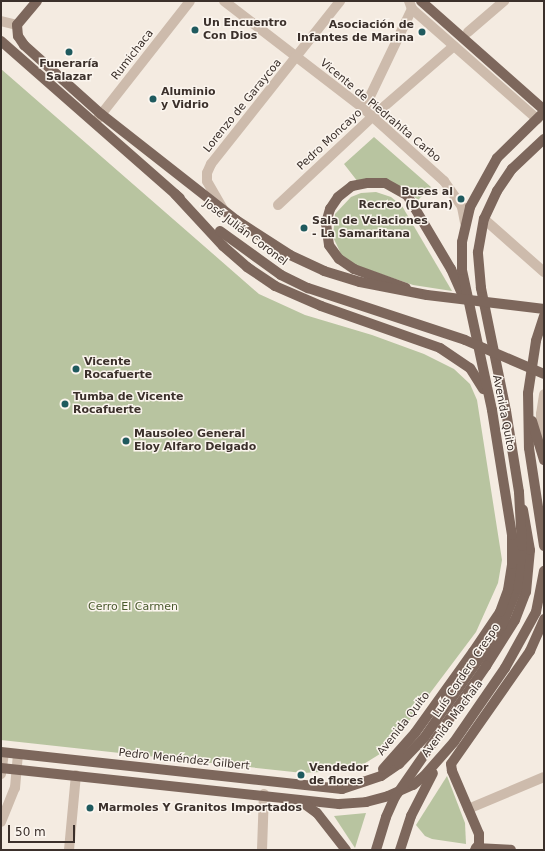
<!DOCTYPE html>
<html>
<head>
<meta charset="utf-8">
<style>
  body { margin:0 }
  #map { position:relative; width:545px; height:851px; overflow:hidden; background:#f4ebe1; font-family:"DejaVu Sans",sans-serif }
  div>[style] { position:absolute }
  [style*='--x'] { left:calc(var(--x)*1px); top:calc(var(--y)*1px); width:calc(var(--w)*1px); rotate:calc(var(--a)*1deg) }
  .green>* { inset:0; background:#b8c4a0 }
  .minor>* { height:10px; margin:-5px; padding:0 5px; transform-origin:5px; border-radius:5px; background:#cdbbac }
  .major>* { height:10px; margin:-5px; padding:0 5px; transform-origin:5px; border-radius:5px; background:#7d675c }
  .major-bridge>* { height:10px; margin:-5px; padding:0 5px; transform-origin:5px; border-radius:5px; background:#7d675c }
  .dots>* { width:11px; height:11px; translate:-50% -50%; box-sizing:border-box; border:2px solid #fbf5ee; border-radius:50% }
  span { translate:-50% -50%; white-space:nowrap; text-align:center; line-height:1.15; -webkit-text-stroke:3px #fbf5ee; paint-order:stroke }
  .poi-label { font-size:11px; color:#3b302b; font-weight:700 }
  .left { translate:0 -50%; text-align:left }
  .right { translate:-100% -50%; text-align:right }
  .street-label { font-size:11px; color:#3b302b }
  .park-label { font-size:11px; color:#4a5a2e }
  .frame { position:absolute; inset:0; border:2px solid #3b302b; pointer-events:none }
  .scale { position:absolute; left:8px; top:825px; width:67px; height:18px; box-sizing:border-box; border:2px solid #3b302b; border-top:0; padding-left:5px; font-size:12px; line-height:14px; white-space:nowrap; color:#3b302b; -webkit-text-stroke:3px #fbf5ee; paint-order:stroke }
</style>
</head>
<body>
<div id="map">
  <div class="green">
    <i style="clip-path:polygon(1px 69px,259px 294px,305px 315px,372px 335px,424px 354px,454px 369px,470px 384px,477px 400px,502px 560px,498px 583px,476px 632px,388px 749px,354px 770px,303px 773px,1px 740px)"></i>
    <i style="clip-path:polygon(374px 137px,431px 187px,418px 200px,406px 190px,358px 182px,344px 164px)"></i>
    <i style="clip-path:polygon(376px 192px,391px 197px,402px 206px,452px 291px,413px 285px,352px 264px,342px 256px,333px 237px,335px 214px,351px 197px,361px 193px)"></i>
    <i style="clip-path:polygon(447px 776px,465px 823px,466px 844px,432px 839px,425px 836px,416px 825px)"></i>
    <i style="clip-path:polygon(366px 813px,355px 848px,334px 816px)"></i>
  </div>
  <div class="minor">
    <i style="--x:224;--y:1;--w:177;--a:37.6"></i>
    <i style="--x:364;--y:109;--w:108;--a:42"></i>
    <i style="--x:444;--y:181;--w:32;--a:55"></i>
    <i style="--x:462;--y:207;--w:16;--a:79"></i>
    <i style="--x:409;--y:1;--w:9;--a:69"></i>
    <i style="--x:412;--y:9;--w:167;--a:41.3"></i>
    <i style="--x:1;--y:21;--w:16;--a:14"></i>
    <i style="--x:468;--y:32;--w:48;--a:-40.7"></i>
    <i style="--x:364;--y:109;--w:111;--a:-64.4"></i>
    <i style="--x:96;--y:121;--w:152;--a:-51.9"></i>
    <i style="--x:278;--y:205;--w:129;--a:-43.1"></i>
    <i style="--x:372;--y:117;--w:108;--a:-40.9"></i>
    <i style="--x:223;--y:209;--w:32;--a:-120"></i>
    <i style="--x:207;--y:181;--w:8;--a:-90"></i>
    <i style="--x:207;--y:173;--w:10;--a:-66"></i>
    <i style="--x:211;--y:164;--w:208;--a:-51.6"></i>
    <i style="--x:484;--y:219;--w:80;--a:41.5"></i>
    <i style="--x:541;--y:445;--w:31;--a:-90"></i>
    <i style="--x:541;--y:414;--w:20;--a:-81"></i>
    <i style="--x:1;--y:774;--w:21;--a:-82"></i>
    <i style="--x:468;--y:809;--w:82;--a:-22.8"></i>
    <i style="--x:1;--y:822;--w:37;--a:-68"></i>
    <i style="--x:15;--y:788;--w:34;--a:-85"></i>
    <i style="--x:69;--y:850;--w:75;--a:-84.7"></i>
    <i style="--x:262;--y:850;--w:56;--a:-88"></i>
  </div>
  <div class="major">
    <i style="--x:37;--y:1;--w:31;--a:130"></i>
    <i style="--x:17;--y:25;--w:11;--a:85"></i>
    <i style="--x:18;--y:36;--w:11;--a:56"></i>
    <i style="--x:24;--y:45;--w:103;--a:41.9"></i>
    <i style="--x:101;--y:114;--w:172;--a:38.1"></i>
    <i style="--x:421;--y:1;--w:164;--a:41.5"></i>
    <i style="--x:1;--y:41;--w:238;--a:41.3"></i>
    <i style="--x:175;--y:194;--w:71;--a:47.3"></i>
    <i style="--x:223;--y:246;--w:32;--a:41"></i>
    <i style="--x:247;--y:267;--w:34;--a:34"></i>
    <i style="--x:275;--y:286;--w:50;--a:23.5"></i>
    <i style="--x:321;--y:306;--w:126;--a:19.4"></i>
    <i style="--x:440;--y:348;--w:36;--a:34"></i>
    <i style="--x:470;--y:368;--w:25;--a:58"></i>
    <i style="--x:406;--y:288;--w:55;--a:-159.9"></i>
    <i style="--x:354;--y:269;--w:18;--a:-146"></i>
    <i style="--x:339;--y:259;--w:17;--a:-126"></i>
    <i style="--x:329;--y:245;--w:22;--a:-98"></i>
    <i style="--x:326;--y:223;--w:15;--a:-74"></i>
    <i style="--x:330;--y:209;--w:14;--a:-56"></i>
    <i style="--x:338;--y:197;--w:18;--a:-38"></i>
    <i style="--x:352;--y:186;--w:16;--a:-11"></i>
    <i style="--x:368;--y:183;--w:17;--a:0"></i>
    <i style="--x:385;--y:183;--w:25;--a:29"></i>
    <i style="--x:407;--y:195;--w:86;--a:59.3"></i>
    <i style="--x:451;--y:269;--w:27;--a:66"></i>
    <i style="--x:544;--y:316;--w:26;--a:108"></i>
    <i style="--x:536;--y:341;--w:53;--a:98.7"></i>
    <i style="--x:528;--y:393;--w:55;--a:89"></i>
    <i style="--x:529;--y:448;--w:99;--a:81.3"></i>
    <i style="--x:532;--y:421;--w:41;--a:72.9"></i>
    <i style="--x:486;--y:666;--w:54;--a:-57.8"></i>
    <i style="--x:515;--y:620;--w:30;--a:-69"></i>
    <i style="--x:526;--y:592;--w:42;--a:-84.6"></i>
    <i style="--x:530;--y:550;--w:41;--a:-99.9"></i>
    <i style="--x:1;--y:752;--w:343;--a:6.2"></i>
    <i style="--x:342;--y:789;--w:41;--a:-18.4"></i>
    <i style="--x:381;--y:776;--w:22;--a:-34"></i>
    <i style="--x:399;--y:764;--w:36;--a:-46"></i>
    <i style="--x:424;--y:738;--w:136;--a:-55.1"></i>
    <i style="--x:502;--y:626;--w:40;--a:-68"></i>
    <i style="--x:517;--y:589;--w:43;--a:-83.4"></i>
    <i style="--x:522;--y:546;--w:54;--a:-93.2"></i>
    <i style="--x:519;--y:492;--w:82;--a:-99.1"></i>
    <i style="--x:506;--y:411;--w:126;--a:-101.5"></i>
    <i style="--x:481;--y:288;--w:36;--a:-95"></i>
    <i style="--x:478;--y:252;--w:34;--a:-80"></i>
    <i style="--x:484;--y:219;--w:31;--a:-65"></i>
    <i style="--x:497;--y:191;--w:27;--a:-56"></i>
    <i style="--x:512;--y:169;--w:44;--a:-43.2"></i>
    <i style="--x:1;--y:768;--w:340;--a:6.1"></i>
    <i style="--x:339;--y:804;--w:27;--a:-4"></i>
    <i style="--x:366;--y:802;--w:23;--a:-15"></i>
    <i style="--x:388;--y:796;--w:27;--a:-24"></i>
    <i style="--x:413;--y:785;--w:14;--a:-39"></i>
    <i style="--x:424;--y:776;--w:45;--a:-48.6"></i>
    <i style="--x:454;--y:742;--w:90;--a:-55.4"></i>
    <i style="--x:505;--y:668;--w:64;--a:-61"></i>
    <i style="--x:536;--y:612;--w:42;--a:-79"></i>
    <i style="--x:383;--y:769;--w:48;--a:-48.4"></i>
    <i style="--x:415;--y:733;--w:100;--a:-54.4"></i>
    <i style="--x:473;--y:652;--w:48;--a:-56"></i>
    <i style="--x:500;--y:612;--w:23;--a:-70"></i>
    <i style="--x:508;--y:590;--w:26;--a:-81"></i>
    <i style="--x:512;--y:564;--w:29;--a:-90"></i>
    <i style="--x:512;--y:535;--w:127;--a:-99.1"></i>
    <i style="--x:492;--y:410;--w:143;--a:-102.1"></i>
    <i style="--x:462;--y:270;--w:28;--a:-90"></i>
    <i style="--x:462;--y:242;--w:36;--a:-77"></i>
    <i style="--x:470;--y:207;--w:56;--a:-61.1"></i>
    <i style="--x:497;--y:158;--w:66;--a:-44.4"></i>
    <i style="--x:299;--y:800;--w:22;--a:36"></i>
    <i style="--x:317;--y:813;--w:47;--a:51.9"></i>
    <i style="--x:476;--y:848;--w:35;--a:3"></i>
    <i style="--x:400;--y:850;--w:36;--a:-72"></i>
    <i style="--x:411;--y:816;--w:48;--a:-62.9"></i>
    <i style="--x:475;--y:850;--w:7;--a:-56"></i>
    <i style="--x:479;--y:844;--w:10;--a:-90"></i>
    <i style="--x:479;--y:834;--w:69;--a:-113.2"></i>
    <i style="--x:452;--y:771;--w:7;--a:-98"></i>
    <i style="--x:451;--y:764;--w:138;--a:-55"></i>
    <i style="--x:530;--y:651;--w:35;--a:-66"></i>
  </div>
  <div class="major-bridge">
    <i style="--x:236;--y:220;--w:64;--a:32.9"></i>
    <i style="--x:290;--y:255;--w:38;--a:25"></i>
    <i style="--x:324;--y:271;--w:38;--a:17"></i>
    <i style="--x:360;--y:282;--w:68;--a:11"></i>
    <i style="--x:427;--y:295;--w:118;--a:6.8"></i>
    <i style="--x:220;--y:231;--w:75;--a:35.8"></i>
    <i style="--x:281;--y:275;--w:30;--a:26"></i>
    <i style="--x:308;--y:288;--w:165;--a:18.3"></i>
    <i style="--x:465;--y:340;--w:86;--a:23.3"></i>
    <i style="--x:376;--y:850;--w:34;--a:-73"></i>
    <i style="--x:386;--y:817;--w:22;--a:-66"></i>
    <i style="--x:395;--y:797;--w:160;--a:-55.2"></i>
  </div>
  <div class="dots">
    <i style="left:195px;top:30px;background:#1f5a5e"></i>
    <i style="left:422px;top:32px;background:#1f5a5e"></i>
    <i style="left:69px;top:52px;background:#1f5a5e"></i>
    <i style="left:153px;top:99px;background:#1f5a5e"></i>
    <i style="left:461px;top:199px;background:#1f5a5e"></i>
    <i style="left:304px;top:228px;background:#1f5a5e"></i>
    <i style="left:76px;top:369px;background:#1f5a5e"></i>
    <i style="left:65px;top:404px;background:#1f5a5e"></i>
    <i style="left:126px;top:441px;background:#1f5a5e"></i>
    <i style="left:301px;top:775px;background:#1f5a5e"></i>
    <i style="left:90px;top:808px;background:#1f5a5e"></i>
  </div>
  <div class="poi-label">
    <span class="left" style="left:203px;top:30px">Un Encuentro<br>Con Dios</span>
    <span class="right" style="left:414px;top:32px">Asociación de<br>Infantes de Marina</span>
    <span style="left:69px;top:71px">Funeraría<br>Salazar</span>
    <span class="left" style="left:161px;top:99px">Aluminio<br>y Vidrio</span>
    <span class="right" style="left:453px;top:199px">Buses al<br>Recreo (Duran)</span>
    <span class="left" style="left:312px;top:228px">Sala de Velaciones<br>- La Samaritana</span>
    <span class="left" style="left:84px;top:369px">Vicente<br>Rocafuerte</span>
    <span class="left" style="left:73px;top:404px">Tumba de Vicente<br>Rocafuerte</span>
    <span class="left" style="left:134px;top:441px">Mausoleo General<br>Eloy Alfaro Delgado</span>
    <span class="left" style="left:309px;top:775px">Vendedor<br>de flores</span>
    <span class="left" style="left:98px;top:808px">Marmoles Y Granitos Importados</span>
  </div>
  <div class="street-label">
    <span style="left:133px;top:55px;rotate:-52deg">Rumichaca</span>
    <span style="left:243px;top:106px;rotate:-51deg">Lorenzo de Garaycoa</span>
    <span style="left:380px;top:111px;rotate:40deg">Vicente de Piedrahíta Carbo</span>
    <span style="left:330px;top:140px;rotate:-43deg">Pedro Moncayo</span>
    <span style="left:245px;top:233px;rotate:37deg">José Julián Coronel</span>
    <span style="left:503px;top:413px;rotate:79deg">Avenida Quito</span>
    <span style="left:467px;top:671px;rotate:-56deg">Luís Cordero Crespo</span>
    <span style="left:453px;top:719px;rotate:-53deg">Avenida Machala</span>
    <span style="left:404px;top:724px;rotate:-52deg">Avenida Quito</span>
    <span style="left:184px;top:760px;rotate:6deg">Pedro Menéndez Gilbert</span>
  </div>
  <div class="park-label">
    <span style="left:133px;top:607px">Cerro El Carmen</span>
  </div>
  <div class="frame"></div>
  <div class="scale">50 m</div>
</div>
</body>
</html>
